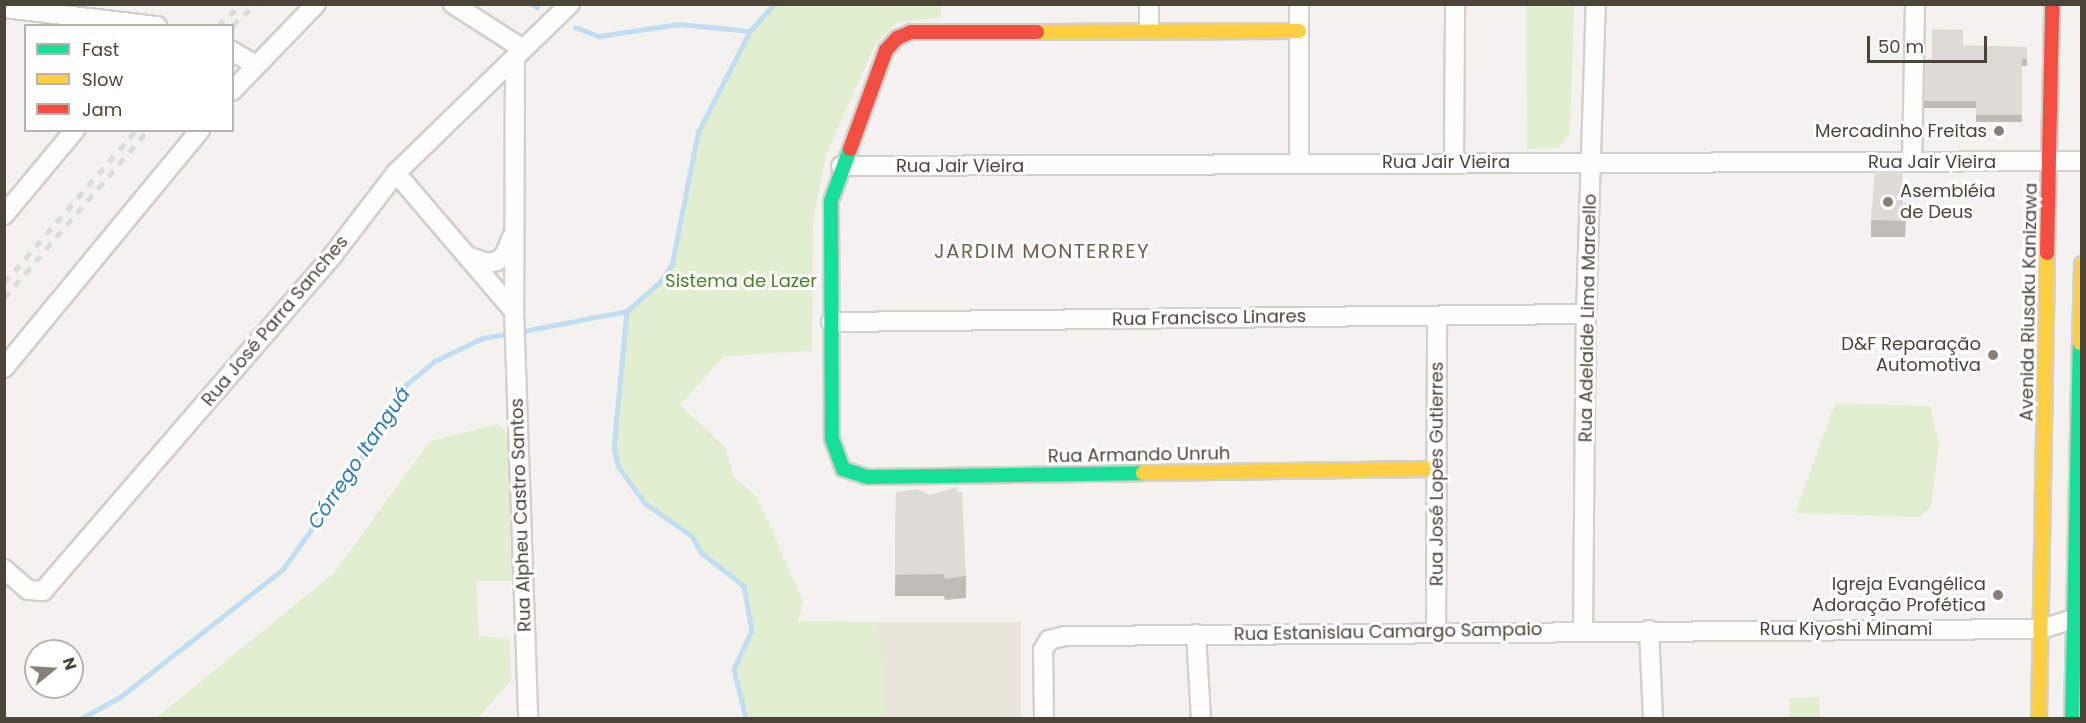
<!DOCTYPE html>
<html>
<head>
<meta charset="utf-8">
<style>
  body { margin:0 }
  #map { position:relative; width:2086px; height:723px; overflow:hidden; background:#f4f2ee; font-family:Poppins,sans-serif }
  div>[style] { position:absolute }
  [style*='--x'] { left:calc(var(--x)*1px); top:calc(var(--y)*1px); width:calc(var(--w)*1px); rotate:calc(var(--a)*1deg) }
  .education>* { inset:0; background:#eae5da; transform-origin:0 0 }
  .green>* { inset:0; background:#e1eecf; transform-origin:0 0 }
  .stream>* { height:4.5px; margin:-2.25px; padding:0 2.25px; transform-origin:2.25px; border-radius:2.25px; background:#c0ddf1 }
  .roads { filter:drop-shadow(2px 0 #d2d0cb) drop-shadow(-2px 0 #d2d0cb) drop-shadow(0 2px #d2d0cb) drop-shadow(0 -2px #d2d0cb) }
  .street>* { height:18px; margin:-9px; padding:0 9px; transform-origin:9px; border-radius:9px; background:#fdfdfc }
  .fast>* { height:14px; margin:-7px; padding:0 7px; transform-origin:7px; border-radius:7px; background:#16e098 }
  .slow>* { height:14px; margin:-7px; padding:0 7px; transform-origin:7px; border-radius:7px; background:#ffcf43 }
  .jam>* { height:14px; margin:-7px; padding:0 7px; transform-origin:7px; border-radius:7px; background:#f24e42 }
  .rail>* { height:4.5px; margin-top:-2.25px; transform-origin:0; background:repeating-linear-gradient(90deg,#dbdbda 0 8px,transparent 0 16px) }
  .wall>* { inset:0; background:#bfbcb8 }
  .building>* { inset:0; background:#dedbd6 }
  .dots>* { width:16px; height:16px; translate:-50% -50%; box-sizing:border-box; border:3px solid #fff; border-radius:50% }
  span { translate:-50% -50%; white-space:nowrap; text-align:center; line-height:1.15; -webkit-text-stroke:6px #fff; paint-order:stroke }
  .poi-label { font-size:18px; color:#4b4439 }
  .right { translate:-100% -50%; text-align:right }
  .left { translate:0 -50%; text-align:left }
  .street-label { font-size:18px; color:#4b4439 }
  .park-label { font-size:18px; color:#4a7f2a }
  .neighbourhood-label { font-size:20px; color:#6e6250; letter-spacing:1.5px }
  .water-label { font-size:20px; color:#2e7ab2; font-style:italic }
  .frame { position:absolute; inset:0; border:6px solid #4b4439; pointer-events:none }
  .legend { position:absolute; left:24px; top:24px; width:210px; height:108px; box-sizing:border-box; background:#fff; border:2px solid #b7b4b0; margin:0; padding:8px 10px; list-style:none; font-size:18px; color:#4b4439 }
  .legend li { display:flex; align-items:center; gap:12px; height:30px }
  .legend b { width:30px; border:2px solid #b7b4b0 }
  .north { position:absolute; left:24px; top:639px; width:60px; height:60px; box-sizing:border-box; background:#fff; border:2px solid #b7b4b0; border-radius:50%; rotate:72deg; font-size:16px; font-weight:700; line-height:24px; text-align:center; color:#4b4439 }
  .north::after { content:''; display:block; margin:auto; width:21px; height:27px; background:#868178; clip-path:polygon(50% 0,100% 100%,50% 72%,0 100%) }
  .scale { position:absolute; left:1867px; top:36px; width:120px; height:27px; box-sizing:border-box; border:3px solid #4b4439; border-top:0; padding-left:8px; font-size:18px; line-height:21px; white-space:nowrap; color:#4b4439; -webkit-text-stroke:4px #fff; paint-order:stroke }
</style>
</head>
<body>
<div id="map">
  <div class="education">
    <i style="left:878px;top:622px;width:143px;height:96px"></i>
  </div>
  <div class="green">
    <i style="clip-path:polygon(774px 5px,941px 5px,941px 17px,896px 23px,876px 43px,826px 155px,813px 223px,812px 351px,724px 356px,680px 405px,726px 448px,734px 477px,757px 497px,803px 601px,798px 621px,878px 622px,886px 718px,746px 718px,734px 669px,752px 631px,744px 586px,702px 553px,692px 535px,645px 503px,618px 466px,614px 446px,627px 311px,660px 282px,672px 264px,698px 132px,750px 31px)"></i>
    <i style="clip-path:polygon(1526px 5px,1574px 5px,1570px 133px,1559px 147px,1527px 149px)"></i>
    <i style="clip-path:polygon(1835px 404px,1930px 406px,1939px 445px,1931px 506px,1920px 517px,1795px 513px)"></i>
    <i style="clip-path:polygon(498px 424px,505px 430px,508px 441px,512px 581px,476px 581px,479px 636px,510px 639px,511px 681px,478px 718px,156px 718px,334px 573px,430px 441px)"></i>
    <i style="left:1819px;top:697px;width:21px;height:30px;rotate:87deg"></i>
  </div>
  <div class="stream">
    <i style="--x:532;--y:4;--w:6;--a:31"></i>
    <i style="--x:575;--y:27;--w:26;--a:21"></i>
    <i style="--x:599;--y:36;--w:81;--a:-8.5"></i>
    <i style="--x:679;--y:24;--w:71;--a:5.6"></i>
    <i style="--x:627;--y:311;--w:138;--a:95.4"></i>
    <i style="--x:614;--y:448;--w:18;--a:77"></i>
    <i style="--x:618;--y:466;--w:46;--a:53.9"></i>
    <i style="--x:645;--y:503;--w:57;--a:35.1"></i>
    <i style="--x:692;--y:536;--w:20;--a:60"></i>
    <i style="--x:702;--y:553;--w:53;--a:38.2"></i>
    <i style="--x:744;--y:586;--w:46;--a:79.9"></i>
    <i style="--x:752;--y:631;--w:42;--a:115.3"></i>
    <i style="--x:734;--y:669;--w:50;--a:76.2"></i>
    <i style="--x:519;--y:332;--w:110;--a:-11"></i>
    <i style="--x:627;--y:311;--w:44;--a:-41.3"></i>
    <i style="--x:660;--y:282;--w:22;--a:-56"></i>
    <i style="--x:672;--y:264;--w:135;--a:-78.9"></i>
    <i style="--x:698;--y:132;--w:114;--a:-62.8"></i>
    <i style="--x:750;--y:31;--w:36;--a:-48"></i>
    <i style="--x:82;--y:718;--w:43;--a:-28.9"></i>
    <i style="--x:120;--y:697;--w:207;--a:-38.1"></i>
    <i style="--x:283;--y:569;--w:125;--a:-54.4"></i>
    <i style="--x:356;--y:467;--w:96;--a:-58.6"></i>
    <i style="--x:406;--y:385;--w:38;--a:-40"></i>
    <i style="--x:435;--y:361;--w:53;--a:-25.6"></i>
    <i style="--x:483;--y:338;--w:28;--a:-10"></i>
  </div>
  <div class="roads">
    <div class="street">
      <i style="--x:453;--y:4;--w:83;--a:32.7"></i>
      <i style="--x:1149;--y:4;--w:25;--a:90"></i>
      <i style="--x:1299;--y:4;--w:159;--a:90"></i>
      <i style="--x:4;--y:8;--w:154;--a:6.7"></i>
      <i style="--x:232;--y:51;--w:27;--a:31"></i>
      <i style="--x:515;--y:60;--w:251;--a:90.2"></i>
      <i style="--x:514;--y:311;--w:407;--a:88"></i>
      <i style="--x:232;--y:91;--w:121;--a:-46"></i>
      <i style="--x:1454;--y:161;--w:157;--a:-89.6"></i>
      <i style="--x:1912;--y:162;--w:158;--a:-88.9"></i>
      <i style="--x:841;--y:166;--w:1241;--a:-0.23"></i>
      <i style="--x:396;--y:173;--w:182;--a:49.5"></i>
      <i style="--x:4;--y:215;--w:111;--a:-50.1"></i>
      <i style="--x:467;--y:256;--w:21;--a:19"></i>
      <i style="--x:487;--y:263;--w:10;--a:-11"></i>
      <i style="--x:497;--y:261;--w:9;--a:-36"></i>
      <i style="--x:504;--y:256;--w:21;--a:-67"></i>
      <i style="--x:831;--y:322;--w:755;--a:-0.61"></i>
      <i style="--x:4;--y:368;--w:308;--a:-50.5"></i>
      <i style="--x:4;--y:569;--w:32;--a:41"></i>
      <i style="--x:28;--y:590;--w:15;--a:4"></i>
      <i style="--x:43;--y:591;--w:444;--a:-49.2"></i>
      <i style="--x:333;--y:255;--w:103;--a:-52.5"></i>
      <i style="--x:396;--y:173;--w:243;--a:-44.2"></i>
      <i style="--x:1649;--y:630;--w:88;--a:87.4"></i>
      <i style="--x:1583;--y:631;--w:317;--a:-89.5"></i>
      <i style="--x:1586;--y:314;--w:310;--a:-88.2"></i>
      <i style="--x:1436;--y:632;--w:316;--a:-89.8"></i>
      <i style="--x:1196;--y:634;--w:84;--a:86.6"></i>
      <i style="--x:1044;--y:718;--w:68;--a:-90.8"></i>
      <i style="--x:1043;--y:650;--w:12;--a:-59"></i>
      <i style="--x:1049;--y:640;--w:16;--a:-14"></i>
      <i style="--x:1065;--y:636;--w:977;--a:-0.41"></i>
      <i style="--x:2042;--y:629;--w:42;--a:-18"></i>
    </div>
    <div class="fast">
      <i style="--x:850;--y:149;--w:55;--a:110.1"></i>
      <i style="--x:831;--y:201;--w:238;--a:89.8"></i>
      <i style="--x:832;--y:439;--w:32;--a:70"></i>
      <i style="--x:843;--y:469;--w:26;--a:18"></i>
      <i style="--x:868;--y:477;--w:275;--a:-0.8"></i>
      <i style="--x:2072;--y:718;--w:375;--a:-88.8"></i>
    </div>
    <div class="slow">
      <i style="--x:1037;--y:32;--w:262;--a:-0.2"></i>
      <i style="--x:2080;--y:343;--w:79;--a:-88.5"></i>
      <i style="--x:1143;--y:473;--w:292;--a:-0.8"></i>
      <i style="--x:2039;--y:718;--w:465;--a:-89"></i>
    </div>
    <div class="jam">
      <i style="--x:850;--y:149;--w:105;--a:-70"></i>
      <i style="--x:886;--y:50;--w:16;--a:-47"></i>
      <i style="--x:897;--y:38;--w:15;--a:-23"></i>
      <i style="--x:911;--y:32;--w:126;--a:0"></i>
      <i style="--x:2047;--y:253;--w:249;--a:-88.8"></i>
    </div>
  </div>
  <div class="rail">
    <i style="--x:218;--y:26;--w:33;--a:-43"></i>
    <i style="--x:232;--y:26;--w:33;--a:-43"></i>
    <i style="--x:4;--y:283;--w:202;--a:-49.2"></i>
    <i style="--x:4;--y:298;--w:221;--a:-49.4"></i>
  </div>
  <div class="wall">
    <i style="clip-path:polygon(1944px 4px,2010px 4px,2010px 6px,1944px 5px)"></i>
    <i style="clip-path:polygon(1963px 45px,2027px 59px,2027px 66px,2022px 66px,2022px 122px,1976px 122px,1976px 108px,1924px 108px,1925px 59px,1932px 59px)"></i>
    <i style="clip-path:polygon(1903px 186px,1902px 202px,1906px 219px,1905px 237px,1871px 237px,1871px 220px)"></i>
    <i style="clip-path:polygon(896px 492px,966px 576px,966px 598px,945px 600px,944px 596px,895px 596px)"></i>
  </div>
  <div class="building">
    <i style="clip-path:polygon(1932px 29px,1963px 30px,1963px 45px,2027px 47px,2027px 59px,2022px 59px,2022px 115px,1976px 115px,1976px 101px,1924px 101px,1925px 59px,1932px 59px)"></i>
    <i style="clip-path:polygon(1875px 169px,1903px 169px,1901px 202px,1906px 203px,1905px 221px,1871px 220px)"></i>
    <i style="clip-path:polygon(957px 487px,957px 491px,962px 492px,966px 576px,945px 579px,944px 574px,895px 575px,896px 492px,918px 489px,929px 495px)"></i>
  </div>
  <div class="dots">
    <i style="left:1999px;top:131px;background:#868178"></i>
    <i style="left:1888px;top:202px;background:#868178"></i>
    <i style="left:1993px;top:355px;background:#868178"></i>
    <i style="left:1998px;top:595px;background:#868178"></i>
  </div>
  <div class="poi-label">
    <span class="right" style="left:1987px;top:131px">Mercadinho Freitas</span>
    <span class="left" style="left:1900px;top:202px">Asembléia<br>de Deus</span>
    <span class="right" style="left:1981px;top:355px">D&amp;F Reparação<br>Automotiva</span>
    <span class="right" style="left:1986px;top:595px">Igreja Evangélica<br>Adoração Profética</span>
  </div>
  <div class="street-label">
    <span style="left:1446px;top:162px">Rua Jair Vieira</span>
    <span style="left:1932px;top:162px">Rua Jair Vieira</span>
    <span style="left:960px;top:166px">Rua Jair Vieira</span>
    <span style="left:2029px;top:302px;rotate:-89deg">Avenida Riusaku Kanizawa</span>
    <span style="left:1209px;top:318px;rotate:-1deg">Rua Francisco Linares</span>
    <span style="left:1588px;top:318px;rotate:-89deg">Rua Adelaide Lima Marcello</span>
    <span style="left:275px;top:321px;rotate:-50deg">Rua José Parra Sanches</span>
    <span style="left:1139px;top:455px;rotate:-1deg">Rua Armando Unruh</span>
    <span style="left:1437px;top:474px;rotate:-90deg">Rua José Lopes Gutierres</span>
    <span style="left:521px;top:515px;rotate:-92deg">Rua Alpheu Castro Santos</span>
    <span style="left:1846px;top:629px">Rua Kiyoshi Minami</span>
    <span style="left:1388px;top:632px;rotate:-1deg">Rua Estanislau Camargo Sampaio</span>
  </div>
  <div class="park-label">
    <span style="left:741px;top:281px">Sistema de Lazer</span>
  </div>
  <div class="neighbourhood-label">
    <span style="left:1042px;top:251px">JARDIM MONTERREY</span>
  </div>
  <div class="water-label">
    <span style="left:359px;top:458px;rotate:-56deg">Córrego Itanguá</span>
  </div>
  <div class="frame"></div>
  <ul class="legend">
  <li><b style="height:8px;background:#16e098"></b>Fast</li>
  <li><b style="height:8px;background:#ffcf43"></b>Slow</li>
  <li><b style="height:8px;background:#f24e42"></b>Jam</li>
  </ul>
  <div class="north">N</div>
  <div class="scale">50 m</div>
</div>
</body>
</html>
